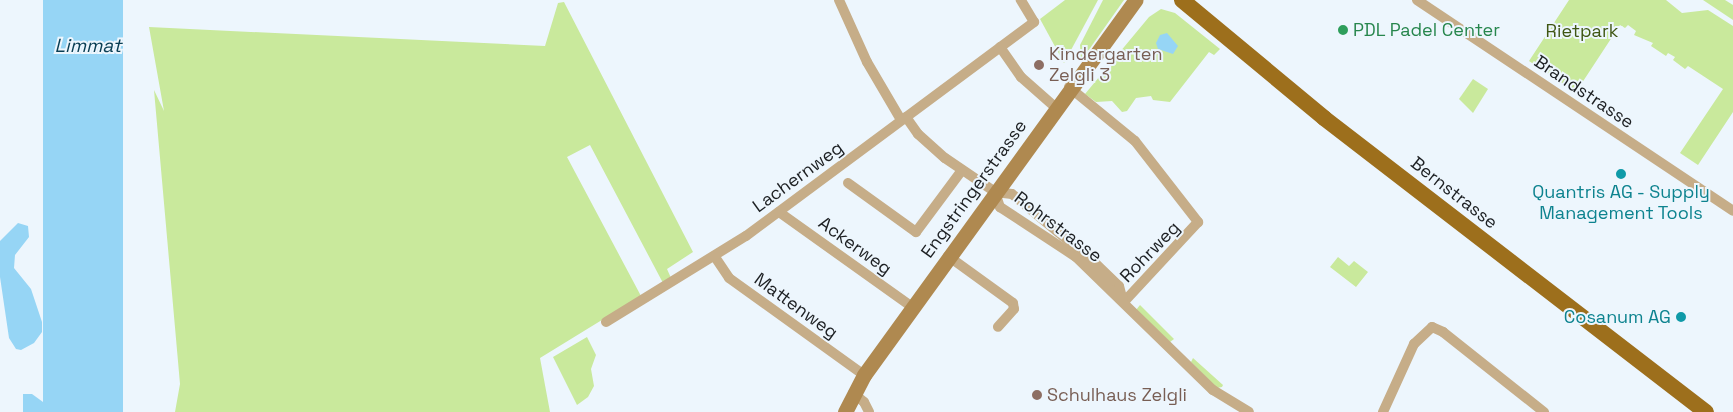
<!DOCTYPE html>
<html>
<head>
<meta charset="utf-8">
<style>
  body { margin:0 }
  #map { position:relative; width:1733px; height:412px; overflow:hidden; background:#edf6fd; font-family:"Space Grotesk",sans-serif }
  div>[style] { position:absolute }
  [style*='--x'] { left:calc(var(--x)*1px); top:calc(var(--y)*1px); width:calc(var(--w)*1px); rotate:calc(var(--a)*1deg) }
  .green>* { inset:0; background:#c9e99c }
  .water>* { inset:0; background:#96d5f5; transform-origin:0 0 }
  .street>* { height:10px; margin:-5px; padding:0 5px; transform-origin:5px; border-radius:5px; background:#c6ad88 }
  .secondary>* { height:15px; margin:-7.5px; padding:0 7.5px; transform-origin:7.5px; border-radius:7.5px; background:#af8950 }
  .primary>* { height:16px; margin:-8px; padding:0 8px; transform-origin:8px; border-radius:8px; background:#9d6f1c }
  .dots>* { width:14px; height:14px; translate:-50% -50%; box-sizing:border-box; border:2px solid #edf6fd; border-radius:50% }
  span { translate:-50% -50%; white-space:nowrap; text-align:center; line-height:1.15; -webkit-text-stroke:4px #edf6fd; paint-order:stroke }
  .leisure-label { font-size:18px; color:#27864d }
  .left { translate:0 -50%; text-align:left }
  .park-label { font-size:18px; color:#3f5613 }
  .education-label { font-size:18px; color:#785e54 }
  .street-label { font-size:18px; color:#1c1f22 }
  .culture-label { font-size:18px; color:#0d838f }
  .right { translate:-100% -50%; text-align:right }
  .water-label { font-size:19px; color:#093e54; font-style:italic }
</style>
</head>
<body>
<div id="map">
  <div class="green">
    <i style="clip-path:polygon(1065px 0,1098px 0,1064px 63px,1040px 19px)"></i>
    <i style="clip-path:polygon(1103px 0,1124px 0,1081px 61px,1080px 45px)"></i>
    <i style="clip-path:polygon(1569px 0,1666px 0,1682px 13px,1708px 10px,1733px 26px,1733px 112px,1698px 165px,1680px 153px,1723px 89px,1688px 66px,1685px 69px,1673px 60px,1675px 57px,1668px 53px,1666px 56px,1651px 46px,1653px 43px,1634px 35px,1636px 31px,1628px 25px,1625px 28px,1620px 25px,1576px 92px,1529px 61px)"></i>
    <i style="clip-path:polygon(1703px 0,1725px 0,1733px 5px,1733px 20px)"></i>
    <i style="clip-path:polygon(564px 2px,693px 252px,667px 269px,671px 278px,663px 283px,590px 145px,567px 157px,641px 296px,540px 358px,550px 412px,175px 412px,180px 384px,154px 90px,164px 111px,149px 27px,545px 46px,558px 3px)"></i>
    <i style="clip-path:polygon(1161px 9px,1175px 13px,1220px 49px,1214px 55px,1209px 52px,1170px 102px,1153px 100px,1151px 96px,1136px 98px,1127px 111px,1122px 112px,1112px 101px,1096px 102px,1085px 94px,1149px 17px)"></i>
    <i style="clip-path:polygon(1473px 79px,1488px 89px,1473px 113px,1459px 99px)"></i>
    <i style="clip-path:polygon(1338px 257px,1349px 266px,1354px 261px,1368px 272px,1356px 287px,1330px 267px)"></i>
    <i style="clip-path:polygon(1140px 305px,1174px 339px,1170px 342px,1136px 310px)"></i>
    <i style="clip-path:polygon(587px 337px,596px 355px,591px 369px,594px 386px,588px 397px,577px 405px,553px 357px)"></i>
    <i style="clip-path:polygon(1193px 358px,1223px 385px,1222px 387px,1217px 388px,1191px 362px)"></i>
  </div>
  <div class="water">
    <i style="left:43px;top:0;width:80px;height:414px"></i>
    <i style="clip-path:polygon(1167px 33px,1178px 46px,1173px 54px,1158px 49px,1156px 43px,1160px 35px)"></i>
    <i style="clip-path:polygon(18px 223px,28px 226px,29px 237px,15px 255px,14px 268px,31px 289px,42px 322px,42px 332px,34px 343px,21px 350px,16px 349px,9px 338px,0 277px,0 241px)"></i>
    <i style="clip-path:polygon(23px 394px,32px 394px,43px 402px,50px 412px,23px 412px)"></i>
  </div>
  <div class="street">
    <i style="--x:839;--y:0;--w:68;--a:65.7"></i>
    <i style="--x:867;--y:62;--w:67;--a:59.6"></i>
    <i style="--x:1417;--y:0;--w:380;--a:33.7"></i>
    <i style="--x:1000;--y:47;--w:37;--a:55"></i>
    <i style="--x:1021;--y:77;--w:45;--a:41.4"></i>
    <i style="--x:1069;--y:87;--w:85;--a:39.3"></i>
    <i style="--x:1135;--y:141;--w:103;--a:52.1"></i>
    <i style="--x:1198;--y:222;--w:109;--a:132.8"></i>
    <i style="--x:906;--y:117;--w:21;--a:55"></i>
    <i style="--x:918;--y:134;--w:36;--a:42"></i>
    <i style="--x:945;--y:158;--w:60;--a:34.2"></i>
    <i style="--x:995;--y:192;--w:17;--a:7"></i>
    <i style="--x:1012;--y:194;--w:105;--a:39.6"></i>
    <i style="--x:1093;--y:261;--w:36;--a:44"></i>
    <i style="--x:1119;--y:286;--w:16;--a:75"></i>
    <i style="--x:848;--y:183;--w:84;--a:35.8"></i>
    <i style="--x:916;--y:232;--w:77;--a:-53.4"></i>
    <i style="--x:995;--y:192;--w:16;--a:72"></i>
    <i style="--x:1000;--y:207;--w:91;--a:33.3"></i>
    <i style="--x:1076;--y:257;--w:191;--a:44.2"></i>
    <i style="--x:1213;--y:390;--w:42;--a:31.4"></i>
    <i style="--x:779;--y:212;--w:163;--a:35.5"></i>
    <i style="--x:948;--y:256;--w:80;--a:35.9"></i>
    <i style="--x:1013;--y:303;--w:6;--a:81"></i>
    <i style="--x:1014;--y:309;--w:24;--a:132"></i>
    <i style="--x:715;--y:257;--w:25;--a:56"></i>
    <i style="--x:729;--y:278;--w:166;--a:35.7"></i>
    <i style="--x:606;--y:322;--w:164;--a:-31.6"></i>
    <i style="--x:746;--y:236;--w:359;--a:-36.6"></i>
    <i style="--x:1034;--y:22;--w:26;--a:-121"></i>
    <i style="--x:853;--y:393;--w:14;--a:39"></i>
    <i style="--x:864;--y:402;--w:11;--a:63"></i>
    <i style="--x:1383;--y:412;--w:75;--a:-65.5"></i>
    <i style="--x:1414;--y:344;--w:25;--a:-43"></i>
    <i style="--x:1432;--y:327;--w:12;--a:24"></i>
    <i style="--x:1443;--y:332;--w:129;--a:38.4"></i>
  </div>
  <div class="secondary">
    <i style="--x:845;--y:412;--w:42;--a:-62.8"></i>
    <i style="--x:864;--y:375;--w:463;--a:-54.1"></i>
  </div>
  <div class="primary">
    <i style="--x:1182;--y:0;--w:185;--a:39.7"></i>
    <i style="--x:1324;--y:118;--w:482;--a:37.6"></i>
  </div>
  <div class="dots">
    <i style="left:1343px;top:30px;background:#2e9e5b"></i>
    <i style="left:1039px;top:65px;background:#8d6e63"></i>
    <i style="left:1621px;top:174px;background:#0f9aa8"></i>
    <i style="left:1681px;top:317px;background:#0f9aa8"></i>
    <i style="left:1037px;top:395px;background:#8d6e63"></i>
  </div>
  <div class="leisure-label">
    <span class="left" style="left:1353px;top:30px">PDL Padel Center</span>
  </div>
  <div class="park-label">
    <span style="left:1582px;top:31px">Rietpark</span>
  </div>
  <div class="education-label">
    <span class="left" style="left:1049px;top:65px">Kindergarten<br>Zelgli 3</span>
    <span class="left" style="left:1047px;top:395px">Schulhaus Zelgli</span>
  </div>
  <div class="street-label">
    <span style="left:1584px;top:92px;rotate:34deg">Brandstrasse</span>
    <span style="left:798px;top:177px;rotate:-36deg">Lachernweg</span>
    <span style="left:974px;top:189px;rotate:-54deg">Engstringerstrasse</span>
    <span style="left:1454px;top:193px;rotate:38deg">Bernstrasse</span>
    <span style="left:1058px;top:227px;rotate:37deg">Rohrstrasse</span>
    <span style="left:855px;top:246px;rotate:36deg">Ackerweg</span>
    <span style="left:1150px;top:252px;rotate:-46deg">Rohrweg</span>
    <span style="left:796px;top:306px;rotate:36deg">Mattenweg</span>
  </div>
  <div class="culture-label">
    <span style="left:1621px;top:203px">Quantris AG - Supply<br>Management Tools</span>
    <span class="right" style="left:1671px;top:317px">Cosanum AG</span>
  </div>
  <div class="water-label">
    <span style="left:88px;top:46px">Limmat</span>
  </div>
</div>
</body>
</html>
